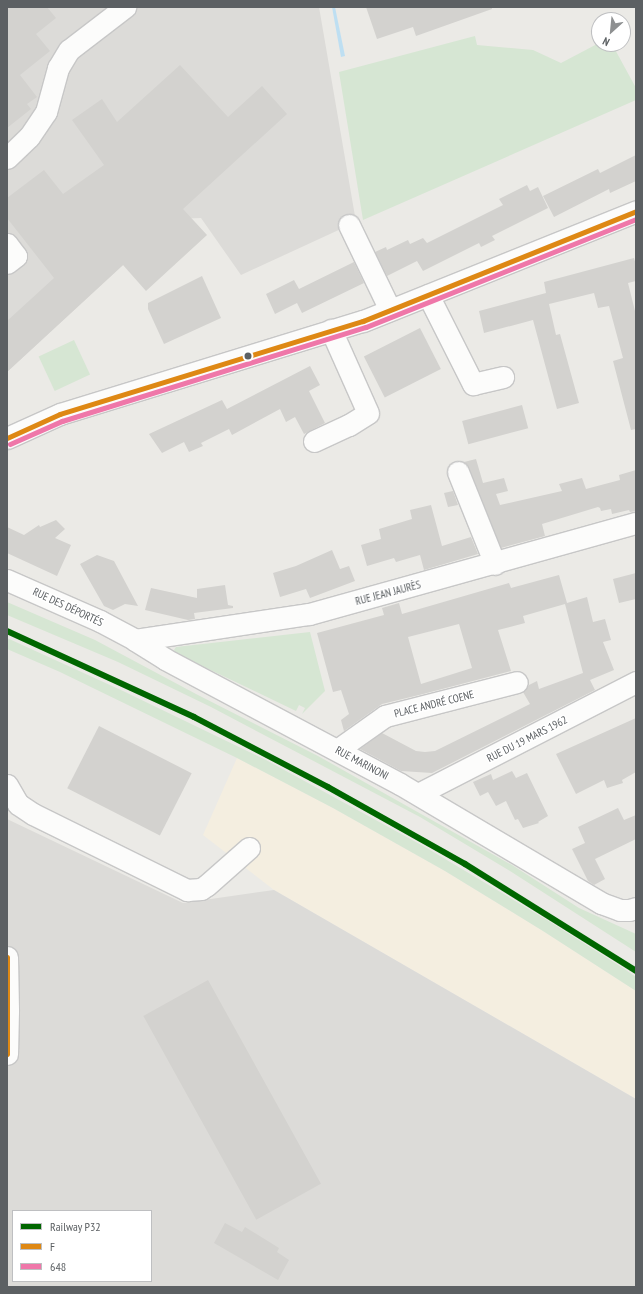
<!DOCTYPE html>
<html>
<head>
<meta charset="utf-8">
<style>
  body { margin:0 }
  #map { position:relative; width:643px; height:1294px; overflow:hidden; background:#ebeae6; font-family:"PT Sans Narrow",sans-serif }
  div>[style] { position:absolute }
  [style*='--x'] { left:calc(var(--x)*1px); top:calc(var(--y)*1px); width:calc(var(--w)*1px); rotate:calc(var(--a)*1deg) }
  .commercial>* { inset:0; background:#f4eee0 }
  .industrial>* { inset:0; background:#dcdbd8 }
  .green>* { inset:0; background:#d6e6d3; transform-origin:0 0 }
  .water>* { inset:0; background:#bedff2 }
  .building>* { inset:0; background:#d3d2cf; transform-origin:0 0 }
  .roads { filter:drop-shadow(1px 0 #c7c7c7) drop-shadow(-1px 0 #c7c7c7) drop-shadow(0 1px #c7c7c7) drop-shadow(0 -1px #c7c7c7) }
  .minor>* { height:21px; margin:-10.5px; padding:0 10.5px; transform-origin:10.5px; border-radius:10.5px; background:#fcfcfb }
  .bus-1>* { height:5px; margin:-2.5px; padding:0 2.5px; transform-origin:2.5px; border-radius:2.5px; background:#de8814 }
  .bus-2>* { height:5px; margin:-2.5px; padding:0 2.5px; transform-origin:2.5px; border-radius:2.5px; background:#ef77a9 }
  .rail-1>* { height:6px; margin:-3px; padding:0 3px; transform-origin:3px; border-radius:3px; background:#060 }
  .dots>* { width:11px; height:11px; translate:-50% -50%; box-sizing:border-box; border:2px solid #fff; border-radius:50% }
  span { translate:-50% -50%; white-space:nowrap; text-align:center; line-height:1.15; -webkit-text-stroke:3px #fff; paint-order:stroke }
  .street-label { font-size:11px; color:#5c6063 }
  .frame { position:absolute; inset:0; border:8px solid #5c6063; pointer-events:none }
  .legend { position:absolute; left:12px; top:1210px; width:140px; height:72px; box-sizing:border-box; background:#fff; border:1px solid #bebfc1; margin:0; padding:5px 7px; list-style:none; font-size:12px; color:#5c6063 }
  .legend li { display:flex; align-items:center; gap:8px; height:20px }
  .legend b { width:20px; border:1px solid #bebfc1 }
  .north { position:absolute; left:591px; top:12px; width:40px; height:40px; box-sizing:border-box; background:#fff; border:1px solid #bebfc1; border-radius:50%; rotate:207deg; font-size:11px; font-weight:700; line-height:16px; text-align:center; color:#5c6063 }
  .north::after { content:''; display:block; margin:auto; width:14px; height:18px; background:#8e9091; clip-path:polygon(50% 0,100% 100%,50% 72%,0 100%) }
</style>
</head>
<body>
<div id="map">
  <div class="commercial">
    <i style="clip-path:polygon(237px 758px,333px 808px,445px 871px,543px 931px,636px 991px,636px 1099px,274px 890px,203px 835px)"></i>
  </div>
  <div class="industrial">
    <i style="clip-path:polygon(7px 7px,319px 7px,356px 222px,241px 275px,201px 218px,173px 219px,7px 372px)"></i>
    <i style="clip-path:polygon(evenodd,7px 819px,183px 903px,274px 890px,636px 1099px,636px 1287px,7px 1287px,7px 819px,13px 1211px,151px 1211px,151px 1281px,13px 1281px,13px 1211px)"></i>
  </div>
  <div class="green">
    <i style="clip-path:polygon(475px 36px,477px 45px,533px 50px,561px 63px,599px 43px,612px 44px,636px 88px,636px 100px,363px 220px,339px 72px)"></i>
    <i style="left:74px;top:340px;width:38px;height:39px;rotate:65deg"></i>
    <i style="clip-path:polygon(7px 602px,95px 640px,196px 694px,318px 756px,512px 865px,579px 908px,636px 934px,636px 952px,510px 871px,420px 817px,211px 707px,118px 662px,7px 615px)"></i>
    <i style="clip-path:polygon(310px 632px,325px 691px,302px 714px,305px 708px,299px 705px,296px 711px,175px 653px,174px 650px,176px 647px)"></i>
    <i style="clip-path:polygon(7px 638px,123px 691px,266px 760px,425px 847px,547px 920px,623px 968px,636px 977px,636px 991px,543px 931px,445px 871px,333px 808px,237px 758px,60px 672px,7px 649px)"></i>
  </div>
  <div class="water">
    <i style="clip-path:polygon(332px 7px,335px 7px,345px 56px,341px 57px)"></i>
  </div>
  <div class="building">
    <i style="clip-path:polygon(7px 7px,47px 7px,56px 18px,36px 34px,50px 51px,20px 75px,37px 97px,27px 104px,31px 109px,7px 128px)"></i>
    <i style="clip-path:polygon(366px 7px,492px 7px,492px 9px,416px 36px,413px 27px,377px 39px)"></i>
    <i style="clip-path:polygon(180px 65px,228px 117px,262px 86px,287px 114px,183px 209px,207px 235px,146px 291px,123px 265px,7px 372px,7px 321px,54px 278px,7px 218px,7px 198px,44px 170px,63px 194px,104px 165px,72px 120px,102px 99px,117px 122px)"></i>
    <i style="clip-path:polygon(636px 155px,636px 181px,610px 193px,609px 189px,554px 217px,543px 196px,598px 169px,600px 173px)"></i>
    <i style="clip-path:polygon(527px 185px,530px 191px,538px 187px,548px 208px,492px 236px,495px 240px,481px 247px,479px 243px,423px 271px,417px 261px,387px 276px,375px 252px,386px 247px,387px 250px,408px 240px,410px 244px,423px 238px,427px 243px,503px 205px,499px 199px)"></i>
    <i style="clip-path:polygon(634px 258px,636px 265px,636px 281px,628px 283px,636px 315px,636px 429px,631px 430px,613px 361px,623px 358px,609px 306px,598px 308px,594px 293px,549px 304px,556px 335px,560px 334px,579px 403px,557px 409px,533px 320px,484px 333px,479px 311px,546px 293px,544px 282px)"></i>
    <i style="clip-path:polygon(354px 262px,364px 283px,302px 313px,297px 303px,275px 314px,266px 294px,294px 280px,299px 289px)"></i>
    <i style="clip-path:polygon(202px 276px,221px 318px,164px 344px,148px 309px,148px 303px)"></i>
    <i style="left:420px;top:328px;width:46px;height:63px;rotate:63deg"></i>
    <i style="clip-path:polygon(310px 366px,320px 385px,309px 391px,325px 423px,304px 434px,295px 417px,286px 422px,280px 409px,232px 435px,229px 429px,201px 443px,203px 446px,189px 452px,184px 442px,162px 453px,149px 434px,222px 400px,227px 409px)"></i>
    <i style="left:522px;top:405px;width:24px;height:62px;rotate:75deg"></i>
    <i style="clip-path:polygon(476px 459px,483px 483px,504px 478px,508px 491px,496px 494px,500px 505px,562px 491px,559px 484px,582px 478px,586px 489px,620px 480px,619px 475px,636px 470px,636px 511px,630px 512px,629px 510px,612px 514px,611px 509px,601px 511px,600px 508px,598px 507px,542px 524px,545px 536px,501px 548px,469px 468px,464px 462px)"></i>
    <i style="clip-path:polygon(453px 491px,458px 505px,448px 507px,444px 493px)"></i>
    <i style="clip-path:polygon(431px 505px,442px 546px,471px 537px,478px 554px,424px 570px,420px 555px,396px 562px,394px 558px,367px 566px,361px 545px,381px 539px,379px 529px,412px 519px,410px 510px)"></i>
    <i style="clip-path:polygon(56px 520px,65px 529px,55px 538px,71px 545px,57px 576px,7px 553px,7px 527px,24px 535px,39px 525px,40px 527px)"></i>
    <i style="clip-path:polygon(332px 550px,340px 569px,349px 566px,355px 581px,310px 598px,306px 589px,280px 597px,273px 573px,296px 566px)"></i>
    <i style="clip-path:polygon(97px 555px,114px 561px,138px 606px,125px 604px,113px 610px,104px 606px,80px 564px)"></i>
    <i style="clip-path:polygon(636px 573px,636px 599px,619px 603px,613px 579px)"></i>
    <i style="clip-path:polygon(evenodd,559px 575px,567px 603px,587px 597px,593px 622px,605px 619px,611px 640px,603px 642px,614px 670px,590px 680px,595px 690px,432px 773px,401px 771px,360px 749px,382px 733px,416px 751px,425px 752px,435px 751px,530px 704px,523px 692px,529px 685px,537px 681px,539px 689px,583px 673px,565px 604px,523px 616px,525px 623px,498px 630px,511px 671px,423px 694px,421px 685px,423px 694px,382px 704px,344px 731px,341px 720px,349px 714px,341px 690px,333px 692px,317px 633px,384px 615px,382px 608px,399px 603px,402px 614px,509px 583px,511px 588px,559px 575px,459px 624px,472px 668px,421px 684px,408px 637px,459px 624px)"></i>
    <i style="clip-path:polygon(225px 585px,228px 605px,233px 606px,233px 608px,194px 613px,195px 619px,188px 620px,145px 610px,151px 588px,197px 598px,197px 589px)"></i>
    <i style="clip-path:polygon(636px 718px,636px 772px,622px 780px,623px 783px,607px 788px,604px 780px,576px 794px,556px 754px)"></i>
    <i style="left:99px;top:726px;width:104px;height:70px;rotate:27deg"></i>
    <i style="clip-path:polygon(512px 771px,516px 778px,527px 773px,548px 816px,538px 822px,539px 823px,523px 828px,518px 819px,515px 820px,506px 801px,496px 806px,488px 792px,480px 796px,473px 782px,491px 774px,493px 780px)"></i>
    <i style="clip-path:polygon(618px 808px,624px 820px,636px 815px,636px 839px,595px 859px,605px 879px,594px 885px,588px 881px,572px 849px,585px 843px,578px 827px)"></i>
    <i style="left:208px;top:980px;width:233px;height:74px;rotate:61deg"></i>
    <i style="clip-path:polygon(225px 1223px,242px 1232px,245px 1227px,279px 1248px,277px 1252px,289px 1260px,278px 1280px,214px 1243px)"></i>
  </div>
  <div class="roads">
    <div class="minor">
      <i style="--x:7;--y:158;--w:30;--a:-44"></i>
      <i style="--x:29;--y:137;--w:30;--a:-56"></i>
      <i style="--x:46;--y:112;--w:46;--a:-74.7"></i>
      <i style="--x:58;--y:68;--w:21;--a:-59"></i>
      <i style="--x:69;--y:50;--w:71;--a:-37.5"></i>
      <i style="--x:349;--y:225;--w:94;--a:64.2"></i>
      <i style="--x:7;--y:244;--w:15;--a:53"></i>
      <i style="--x:16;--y:256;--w:11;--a:142"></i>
      <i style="--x:428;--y:295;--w:100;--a:63.2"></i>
      <i style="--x:473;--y:384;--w:31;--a:-13"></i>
      <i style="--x:7;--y:438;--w:58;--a:-24.4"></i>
      <i style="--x:60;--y:414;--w:317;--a:-17.1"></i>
      <i style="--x:363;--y:321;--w:294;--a:-21.9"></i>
      <i style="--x:314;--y:441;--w:38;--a:-25"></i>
      <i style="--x:349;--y:425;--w:22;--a:-32"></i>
      <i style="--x:368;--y:413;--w:91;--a:-114"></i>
      <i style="--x:458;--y:472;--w:99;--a:68.1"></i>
      <i style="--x:7;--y:580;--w:102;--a:23.8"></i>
      <i style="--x:100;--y:621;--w:40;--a:28"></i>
      <i style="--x:135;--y:640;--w:36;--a:32"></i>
      <i style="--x:165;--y:659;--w:266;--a:28"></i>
      <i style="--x:400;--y:784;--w:234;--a:30.6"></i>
      <i style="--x:601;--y:903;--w:20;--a:20"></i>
      <i style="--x:620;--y:910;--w:9;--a:0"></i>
      <i style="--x:629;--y:910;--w:7;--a:-16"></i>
      <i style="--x:135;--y:640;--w:176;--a:-8.5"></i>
      <i style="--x:309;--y:614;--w:339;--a:-15.6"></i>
      <i style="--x:337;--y:750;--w:59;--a:-35.3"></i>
      <i style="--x:385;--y:716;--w:136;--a:-14.4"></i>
      <i style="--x:7;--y:785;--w:22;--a:60"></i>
      <i style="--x:18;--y:804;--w:18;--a:34"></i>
      <i style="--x:33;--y:814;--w:172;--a:26.3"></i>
      <i style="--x:187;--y:890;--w:14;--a:-4"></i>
      <i style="--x:201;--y:889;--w:7;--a:-34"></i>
      <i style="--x:207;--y:885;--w:56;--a:-41.4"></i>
      <i style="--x:418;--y:794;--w:245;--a:-27.2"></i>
      <i style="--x:7;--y:957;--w:54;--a:88.9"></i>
      <i style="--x:8;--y:1011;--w:43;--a:91.3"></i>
    </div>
  </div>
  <div class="bus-1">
    <i style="--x:7;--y:438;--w:58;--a:-24.4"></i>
    <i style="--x:60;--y:414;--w:317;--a:-17.1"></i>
    <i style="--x:363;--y:321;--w:294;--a:-21.9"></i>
    <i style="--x:7;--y:957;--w:97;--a:90"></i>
  </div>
  <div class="bus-2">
    <i style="--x:10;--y:444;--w:57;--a:-23.9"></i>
    <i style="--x:62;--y:421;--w:318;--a:-17.2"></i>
    <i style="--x:366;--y:327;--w:291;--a:-21.8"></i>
  </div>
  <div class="rail-1">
    <i style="--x:7;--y:631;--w:206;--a:24.7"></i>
    <i style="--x:194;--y:717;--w:151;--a:27.6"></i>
    <i style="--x:328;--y:787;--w:157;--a:29.3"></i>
    <i style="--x:465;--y:864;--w:202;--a:32"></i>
  </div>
  <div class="dots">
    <i style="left:248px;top:356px;background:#5c6063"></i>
  </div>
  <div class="street-label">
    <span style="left:388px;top:593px;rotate:-15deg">RUE JEAN JAURÈS</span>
    <span style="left:68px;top:607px;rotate:25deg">RUE DES DÉPORTÉS</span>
    <span style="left:434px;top:704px;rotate:-14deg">PLACE ANDRÉ COENE</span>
    <span style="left:527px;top:739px;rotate:-27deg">RUE DU 19 MARS 1962</span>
    <span style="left:362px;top:763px;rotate:28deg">RUE MARINONI</span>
  </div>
  <div class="frame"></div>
  <ul class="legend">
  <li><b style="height:5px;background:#060"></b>Railway P32</li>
  <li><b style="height:5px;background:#de8814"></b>F</li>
  <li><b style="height:5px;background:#ef77a9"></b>648</li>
  </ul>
  <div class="north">N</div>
</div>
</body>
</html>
